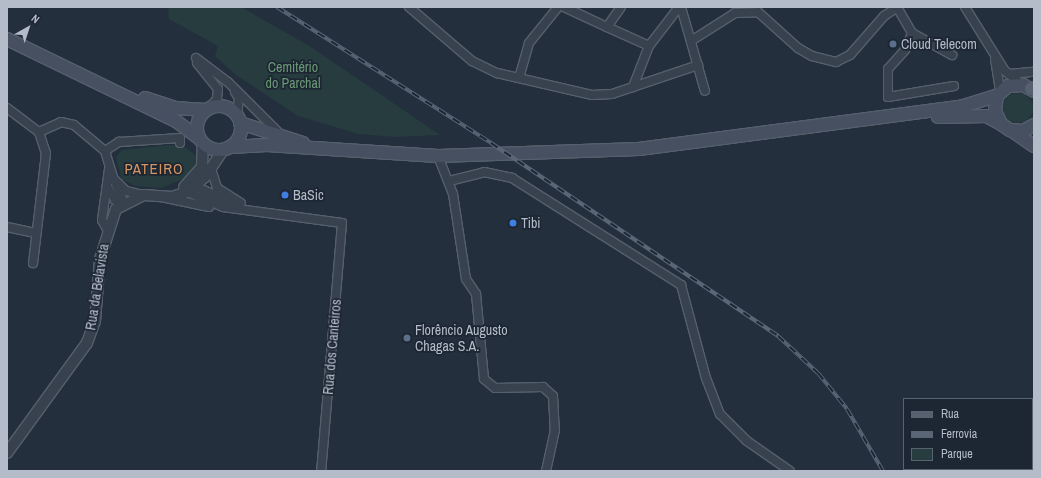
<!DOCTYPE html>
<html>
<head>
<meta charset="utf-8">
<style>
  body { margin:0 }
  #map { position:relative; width:1041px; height:478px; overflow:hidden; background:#242f3e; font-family:"Archivo Narrow",sans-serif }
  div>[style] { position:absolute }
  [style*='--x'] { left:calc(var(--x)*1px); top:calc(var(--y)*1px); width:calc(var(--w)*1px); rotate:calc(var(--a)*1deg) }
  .green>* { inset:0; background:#263c3f }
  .round { border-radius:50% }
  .roads { filter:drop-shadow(1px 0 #565f6c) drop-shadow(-1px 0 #565f6c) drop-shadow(0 1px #565f6c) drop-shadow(0 -1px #565f6c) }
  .minor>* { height:8px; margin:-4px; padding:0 4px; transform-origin:4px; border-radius:4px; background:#38414e }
  .tertiary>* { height:10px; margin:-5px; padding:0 5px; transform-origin:5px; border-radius:5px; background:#38414e }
  .secondary>* { height:12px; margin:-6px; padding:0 6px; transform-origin:6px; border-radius:6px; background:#465061 }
  .secondary>.ring { margin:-6px; padding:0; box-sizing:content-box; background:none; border:12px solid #465061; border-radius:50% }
  .primary>* { height:13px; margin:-6.5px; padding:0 6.5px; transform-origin:6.5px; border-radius:6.5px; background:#56606e }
  .rail>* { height:4px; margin-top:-2px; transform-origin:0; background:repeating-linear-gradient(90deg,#1d2633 0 8px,#5a6575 0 16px); box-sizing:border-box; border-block:1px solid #5a6575 }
  .dots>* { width:11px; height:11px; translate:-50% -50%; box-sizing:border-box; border:2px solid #1d2633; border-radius:50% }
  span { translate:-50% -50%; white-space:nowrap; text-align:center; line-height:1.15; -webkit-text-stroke:3.5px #1d2633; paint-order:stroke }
  .poi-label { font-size:14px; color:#b4bcc9 }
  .left { translate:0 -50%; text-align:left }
  .park-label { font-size:14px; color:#6b9a76 }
  .street-label { font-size:14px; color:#b4bcc9 }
  .neighbourhood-label { font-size:15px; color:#d59563; letter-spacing:1px }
  .frame { position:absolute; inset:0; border:8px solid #b4bcc9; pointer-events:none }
  .legend { position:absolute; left:903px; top:398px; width:130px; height:72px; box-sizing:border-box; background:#1d2633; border:1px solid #59626f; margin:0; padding:5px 7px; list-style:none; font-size:12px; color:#b4bcc9 }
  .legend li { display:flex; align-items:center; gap:8px; height:20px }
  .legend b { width:20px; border:1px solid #59626f }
  .north { position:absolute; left:8px; top:8px; width:40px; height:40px; -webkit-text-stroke:3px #1d2633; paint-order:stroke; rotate:39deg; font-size:11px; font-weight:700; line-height:16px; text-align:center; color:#b4bcc9 }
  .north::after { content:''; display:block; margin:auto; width:14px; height:18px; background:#b4bcc9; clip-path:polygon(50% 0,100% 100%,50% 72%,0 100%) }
</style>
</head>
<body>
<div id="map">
  <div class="green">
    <i style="clip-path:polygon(168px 7px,241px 7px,311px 47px,440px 135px,395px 137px,359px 134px,298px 116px,235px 74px,215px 56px,218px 46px,169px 19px)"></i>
    <i class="round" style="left:1003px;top:93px;width:30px;height:30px"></i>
    <i style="clip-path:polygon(170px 145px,187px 148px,199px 159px,199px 165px,188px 177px,161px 188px,136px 186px,122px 180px,116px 157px,122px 150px)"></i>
  </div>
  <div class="roads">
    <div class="minor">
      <i style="--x:409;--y:7;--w:83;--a:40.6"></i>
      <i style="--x:472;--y:61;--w:28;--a:26"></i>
      <i style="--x:497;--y:73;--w:98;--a:13"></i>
      <i style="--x:592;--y:95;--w:20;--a:-3"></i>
      <i style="--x:612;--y:94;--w:91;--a:-18.6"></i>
      <i style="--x:564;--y:7;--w:47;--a:24.9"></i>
      <i style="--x:607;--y:27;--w:24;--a:-55"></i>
      <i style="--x:681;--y:7;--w:87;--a:74.1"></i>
      <i style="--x:897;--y:7;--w:30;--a:60"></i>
      <i style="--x:912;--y:33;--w:46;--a:28.8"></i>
      <i style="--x:965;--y:7;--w:75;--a:58"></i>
      <i style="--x:1005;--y:71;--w:23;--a:38"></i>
      <i style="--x:607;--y:27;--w:46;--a:24.3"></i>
      <i style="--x:649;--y:46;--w:49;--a:-52.4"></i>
      <i style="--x:912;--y:33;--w:18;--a:112"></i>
      <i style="--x:905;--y:50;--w:25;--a:132"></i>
      <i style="--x:888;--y:69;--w:28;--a:90"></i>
      <i style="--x:888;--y:97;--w:67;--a:-9.5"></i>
      <i style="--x:691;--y:41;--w:52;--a:-32.5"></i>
      <i style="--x:735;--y:13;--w:23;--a:-2"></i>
      <i style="--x:758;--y:12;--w:54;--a:42"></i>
      <i style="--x:798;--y:48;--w:16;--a:30"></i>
      <i style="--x:812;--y:56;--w:25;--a:14"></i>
      <i style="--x:836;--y:62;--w:16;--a:-27"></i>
      <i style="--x:850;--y:55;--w:52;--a:-48.9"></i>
      <i style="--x:884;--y:16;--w:17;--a:-33"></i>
      <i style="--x:196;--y:58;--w:40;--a:37"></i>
      <i style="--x:228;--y:82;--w:72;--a:45"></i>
      <i style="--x:995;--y:59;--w:33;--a:81"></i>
      <i style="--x:197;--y:63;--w:33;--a:51"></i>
      <i style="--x:218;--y:89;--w:10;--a:96"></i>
      <i style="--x:217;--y:99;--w:11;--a:131"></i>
      <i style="--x:1009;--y:74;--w:25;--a:-5"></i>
      <i style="--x:519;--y:78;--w:36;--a:-74"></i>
      <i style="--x:529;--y:43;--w:46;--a:-51.1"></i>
      <i style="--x:633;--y:87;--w:44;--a:-68.7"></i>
      <i style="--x:235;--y:92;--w:7;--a:56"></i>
      <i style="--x:239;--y:98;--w:18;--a:96"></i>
      <i style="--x:7;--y:108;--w:40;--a:37"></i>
      <i style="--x:39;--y:132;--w:22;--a:72"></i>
      <i style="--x:46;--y:153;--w:111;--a:96.7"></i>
      <i style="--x:39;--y:132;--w:24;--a:-24"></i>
      <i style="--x:61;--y:122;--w:13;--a:13"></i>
      <i style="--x:74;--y:125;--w:40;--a:40"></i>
      <i style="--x:105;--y:151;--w:28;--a:73"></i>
      <i style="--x:113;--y:178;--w:18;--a:45"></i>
      <i style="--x:126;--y:191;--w:18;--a:13"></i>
      <i style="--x:105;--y:151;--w:17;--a:-33"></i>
      <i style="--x:119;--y:142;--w:61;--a:-3.8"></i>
      <i style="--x:180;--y:138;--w:5;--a:90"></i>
      <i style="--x:438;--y:156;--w:41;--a:68.5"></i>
      <i style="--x:453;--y:194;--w:86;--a:81.3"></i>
      <i style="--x:466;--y:279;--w:18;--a:56"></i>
      <i style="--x:476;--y:294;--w:85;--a:84.6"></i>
      <i style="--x:484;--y:379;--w:14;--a:39"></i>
      <i style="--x:495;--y:388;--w:48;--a:-1.2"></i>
      <i style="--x:543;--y:387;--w:13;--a:42"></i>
      <i style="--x:553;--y:396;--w:34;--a:87"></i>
      <i style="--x:555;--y:430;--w:42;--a:102.4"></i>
      <i style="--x:211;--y:169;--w:20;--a:72"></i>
      <i style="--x:217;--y:188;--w:28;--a:32"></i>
      <i style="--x:449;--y:181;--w:36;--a:-14"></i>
      <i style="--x:484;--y:172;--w:29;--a:12"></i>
      <i style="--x:512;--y:178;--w:200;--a:32.3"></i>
      <i style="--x:681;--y:285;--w:96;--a:75"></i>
      <i style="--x:706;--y:378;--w:39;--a:69"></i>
      <i style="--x:720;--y:414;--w:38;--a:45"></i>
      <i style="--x:747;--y:441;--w:52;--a:34.9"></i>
      <i style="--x:115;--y:182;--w:23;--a:67"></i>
      <i style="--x:191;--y:185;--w:8;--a:97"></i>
      <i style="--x:190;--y:193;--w:36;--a:23"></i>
      <i style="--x:223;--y:207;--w:120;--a:7.7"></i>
      <i style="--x:342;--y:223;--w:249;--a:94.8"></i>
      <i style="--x:107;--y:186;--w:16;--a:60"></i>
      <i style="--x:115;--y:200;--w:9;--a:18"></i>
      <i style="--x:189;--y:188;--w:10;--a:0"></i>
      <i style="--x:199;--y:188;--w:44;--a:24.2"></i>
      <i style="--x:166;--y:198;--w:44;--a:11.8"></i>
      <i style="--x:7;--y:227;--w:30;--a:12"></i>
      <i style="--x:107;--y:229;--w:10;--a:-119"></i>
      <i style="--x:102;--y:220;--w:51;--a:-82.2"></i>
    </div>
    <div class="tertiary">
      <i style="--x:184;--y:187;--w:27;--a:-48"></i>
      <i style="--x:202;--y:167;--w:24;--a:-88"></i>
      <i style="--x:7;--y:453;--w:136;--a:-54"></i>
      <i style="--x:87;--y:343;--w:23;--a:-70"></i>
      <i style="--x:95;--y:321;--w:62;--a:-85.4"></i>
      <i style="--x:100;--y:259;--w:52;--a:-72.3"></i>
      <i style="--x:116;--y:209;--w:31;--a:-27"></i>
      <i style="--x:144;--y:195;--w:28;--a:4"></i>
      <i style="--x:172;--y:197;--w:16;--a:-18"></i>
      <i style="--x:187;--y:192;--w:23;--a:-40"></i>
      <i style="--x:205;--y:177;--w:34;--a:-56"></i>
    </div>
    <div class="secondary">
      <i style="--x:7;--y:39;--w:188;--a:25.9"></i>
      <i style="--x:176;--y:121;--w:30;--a:37"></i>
      <i style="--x:1034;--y:91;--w:13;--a:-151"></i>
      <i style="--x:1023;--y:85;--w:15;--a:176"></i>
      <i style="--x:1008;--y:86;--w:15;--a:138"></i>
      <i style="--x:997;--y:96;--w:15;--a:98"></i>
      <i style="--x:995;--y:111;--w:14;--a:65"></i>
      <i style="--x:1001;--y:124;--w:11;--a:34"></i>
      <i style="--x:1010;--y:130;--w:13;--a:4"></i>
      <i style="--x:1023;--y:131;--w:13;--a:-29"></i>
      <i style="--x:145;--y:98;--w:32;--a:18"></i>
      <i style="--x:175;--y:108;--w:30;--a:4"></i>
      <i class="ring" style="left:197px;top:106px;width:32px;height:32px"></i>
      <i style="--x:938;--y:117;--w:48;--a:-1.2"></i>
      <i style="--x:986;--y:116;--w:17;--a:28"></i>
      <i style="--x:240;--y:123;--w:66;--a:17.6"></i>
      <i style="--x:1011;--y:130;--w:28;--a:35"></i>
      <i style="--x:230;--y:147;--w:37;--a:-3"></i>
      <i style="--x:267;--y:145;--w:171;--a:3.7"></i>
      <i style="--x:438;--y:156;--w:201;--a:-2"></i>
      <i style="--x:639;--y:149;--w:324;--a:-7.5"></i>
      <i style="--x:960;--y:107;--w:39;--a:-17"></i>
    </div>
    <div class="primary">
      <i style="--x:1031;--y:88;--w:3;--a:18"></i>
    </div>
  </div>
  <div class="rail">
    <i style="--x:277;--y:7;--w:254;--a:32.4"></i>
    <i style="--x:491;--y:143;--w:346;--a:33.9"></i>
    <i style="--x:778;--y:336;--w:54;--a:42.8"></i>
    <i style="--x:818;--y:373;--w:46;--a:51.1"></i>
    <i style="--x:847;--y:409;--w:72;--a:59.9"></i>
  </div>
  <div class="dots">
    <i style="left:893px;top:44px;background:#5c6f8a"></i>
    <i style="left:285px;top:195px;background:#3f7fe0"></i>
    <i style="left:513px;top:223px;background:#3f7fe0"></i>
    <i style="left:407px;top:338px;background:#5c6f8a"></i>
  </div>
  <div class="poi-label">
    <span class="left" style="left:901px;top:44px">Cloud Telecom</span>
    <span class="left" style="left:293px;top:195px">BaSic</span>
    <span class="left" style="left:521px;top:223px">Tibi</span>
    <span class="left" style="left:415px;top:338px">Florêncio Augusto<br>Chagas S.A.</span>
  </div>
  <div class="park-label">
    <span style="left:293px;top:75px">Cemitério<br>do Parchal</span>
  </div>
  <div class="street-label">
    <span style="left:97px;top:287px;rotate:-81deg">Rua da Belavista</span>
    <span style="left:332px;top:347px;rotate:-85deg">Rua dos Canteiros</span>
  </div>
  <div class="neighbourhood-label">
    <span style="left:154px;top:169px">PATEIRO</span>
  </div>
  <div class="frame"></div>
  <ul class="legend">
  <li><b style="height:5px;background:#56606e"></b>Rua</li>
  <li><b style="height:5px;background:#5a6575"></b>Ferrovia</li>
  <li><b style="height:11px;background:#263c3f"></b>Parque</li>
  </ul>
  <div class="north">N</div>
</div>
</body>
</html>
